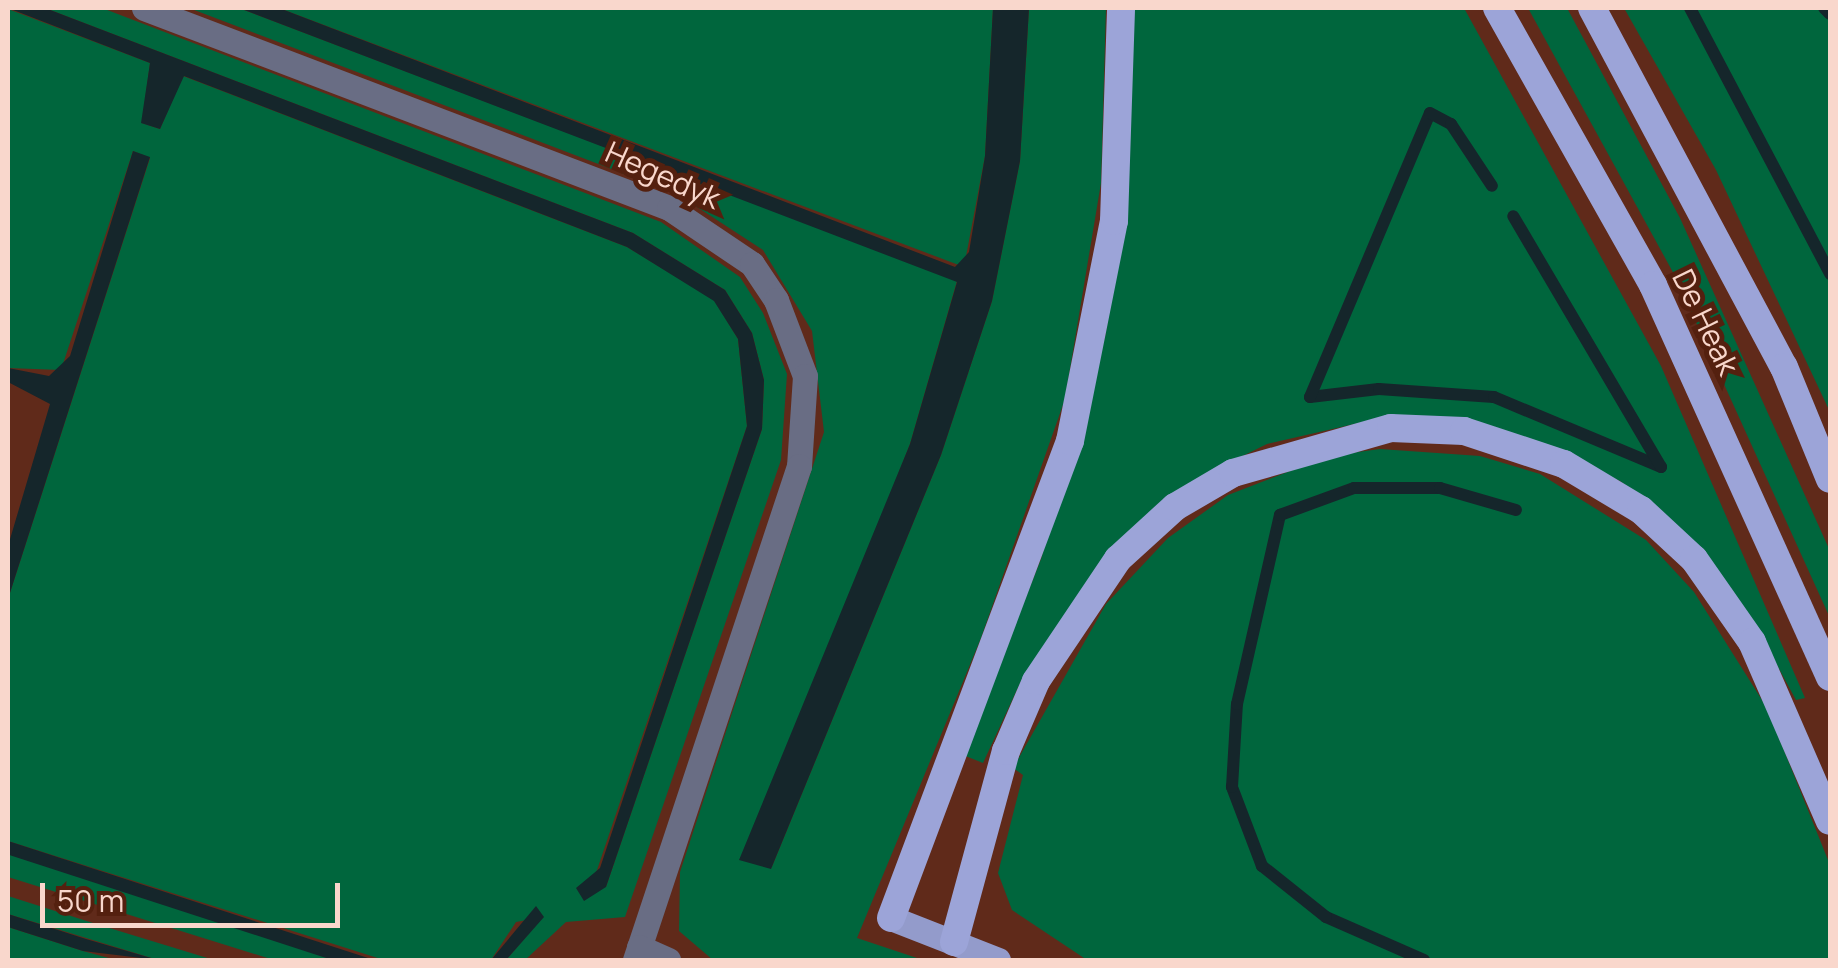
<!DOCTYPE html>
<html>
<head>
<meta charset="utf-8">
<style>
  body { margin:0 }
  #map { position:relative; width:1838px; height:968px; overflow:hidden; background:#602a1a; font-family:Manrope,sans-serif }
  div>[style] { position:absolute }
  [style*='--x'] { left:calc(var(--x)*1px); top:calc(var(--y)*1px); width:calc(var(--w)*1px); rotate:calc(var(--a)*1deg) }
  .green>* { inset:0; background:#00663d }
  .water>* { inset:0; background:#15262b; transform-origin:0 0 }
  .stream>* { height:12px; margin:-6px; padding:0 6px; transform-origin:6px; border-radius:6px; background:#15262b }
  .minor>* { height:25px; margin:-12.5px; padding:0 12.5px; transform-origin:12.5px; border-radius:12.5px; background:#696d84 }
  .primary>* { height:25px; margin:-12.5px; padding:0 12.5px; transform-origin:12.5px; border-radius:12.5px; background:#939bcb }
  .trunk>* { height:28px; margin:-14px; padding:0 14px; transform-origin:14px; border-radius:14px; background:#9ca4d8 }
  span { translate:-50% -50%; white-space:nowrap; text-align:center; line-height:1.15; -webkit-text-stroke:10px #54200f; paint-order:stroke }
  .street-label { font-size:30px; color:#f9d7cc }
  .frame { position:absolute; inset:0; border:10px solid #f9d7cc; pointer-events:none }
  .scale { position:absolute; left:40px; top:883px; width:300px; height:45px; box-sizing:border-box; border:5px solid #f9d7cc; border-top:0; padding-left:12px; font-size:30px; line-height:35px; white-space:nowrap; color:#f9d7cc; -webkit-text-stroke:8px #54200f; paint-order:stroke }
</style>
</head>
<body>
<div id="map">
  <div class="green">
    <i style="clip-path:polygon(45px 8px,102px 8px,661px 222px,740px 277px,763px 313px,787px 374px,781px 460px,625px 917px,566px 922px,525px 960px,506px 960px,543px 917px,516px 922px,491px 960px,384px 960px,8px 841px,8px 599px,150px 158px,133px 151px,61px 370px,8px 368px,8px 9px,150px 63px,142px 123px,160px 129px,183px 76px,627px 247px,714px 300px,738px 339px,747px 426px,595px 876px,606px 887px,762px 429px,764px 380px,752px 333px,725px 290px,633px 233px)"></i>
    <i style="clip-path:polygon(189px 8px,239px 8px,957px 281px,910px 444px,830px 646px,771px 869px,941px 455px,992px 301px,1020px 161px,1029px 8px,1106px 8px,1101px 183px,1065px 399px,981px 638px,857px 938px,923px 960px,713px 960px,679px 931px,680px 872px,824px 432px,812px 331px,763px 250px,677px 194px)"></i>
    <i style="clip-path:polygon(279px 8px,993px 8px,985px 156px,964px 267px)"></i>
    <i style="clip-path:polygon(1131px 8px,1464px 8px,1661px 366px,1805px 698px,1796px 700px,1755px 625px,1664px 514px,1620px 481px,1495px 428px,1372px 420px,1267px 444px,1202px 476px,1105px 556px,1022px 679px,983px 763px,963px 755px,1041px 559px,1105px 337px,1123px 230px)"></i>
    <i style="clip-path:polygon(1528px 8px,1567px 8px,1680px 218px,1830px 551px,1830px 618px,1675px 276px)"></i>
    <i style="clip-path:polygon(1624px 8px,1830px 8px,1830px 412px,1716px 170px)"></i>
    <i style="clip-path:polygon(1380px 449px,1480px 456px,1540px 474px,1646px 540px,1694px 592px,1767px 708px,1830px 865px,1830px 960px,1087px 960px,1012px 910px,998px 873px,1023px 775px,1013px 768px,1106px 604px,1168px 538px,1228px 495px,1329px 456px)"></i>
    <i style="clip-path:polygon(8px 854px,343px 960px,274px 960px,8px 877px)"></i>
    <i style="clip-path:polygon(8px 896px,93px 923px,214px 960px,158px 960px,8px 914px)"></i>
    <i style="clip-path:polygon(8px 927px,83px 951px,116px 960px,8px 960px)"></i>
  </div>
  <div class="water">
    <i style="clip-path:polygon(8px 8px,45px 8px,633px 233px,725px 290px,752px 333px,764px 380px,762px 429px,606px 887px,584px 901px,576px 888px,600px 868px,747px 426px,738px 339px,714px 301px,627px 247px,184px 76px,160px 129px,141px 123px,150px 63px)"></i>
    <i style="clip-path:polygon(239px 8px,279px 8px,955px 267px,969px 252px,985px 156px,993px 8px,1029px 8px,1020px 161px,992px 301px,941px 455px,771px 869px,739px 860px,910px 444px,957px 282px)"></i>
    <i style="clip-path:polygon(133px 151px,150px 157px,8px 599px,8px 546px,50px 404px,8px 382px,8px 368px,49px 376px,70px 356px)"></i>
    <i style="left:8px;top:841px;width:394px;height:13px;rotate:18deg"></i>
    <i style="clip-path:polygon(536px 906px,544px 917px,506px 960px,491px 960px)"></i>
    <i style="clip-path:polygon(8px 914px,86px 939px,158px 960px,83px 951px,8px 927px)"></i>
  </div>
  <div class="stream">
    <i style="--x:1690;--y:8;--w:301;--a:62.2"></i>
    <i style="--x:1824;--y:8;--w:8;--a:45"></i>
    <i style="--x:1310;--y:397;--w:69;--a:-6.6"></i>
    <i style="--x:1379;--y:389;--w:115;--a:4"></i>
    <i style="--x:1494;--y:397;--w:181;--a:22.7"></i>
    <i style="--x:1661;--y:467;--w:291;--a:-120.5"></i>
    <i style="--x:1310;--y:397;--w:308;--a:-67.1"></i>
    <i style="--x:1430;--y:113;--w:24;--a:28"></i>
    <i style="--x:1451;--y:124;--w:74;--a:56.5"></i>
    <i style="--x:1424;--y:960;--w:107;--a:-156.3"></i>
    <i style="--x:1326;--y:917;--w:82;--a:-141.4"></i>
    <i style="--x:1262;--y:866;--w:85;--a:-110.8"></i>
    <i style="--x:1232;--y:787;--w:83;--a:-86.6"></i>
    <i style="--x:1237;--y:704;--w:194;--a:-77.2"></i>
    <i style="--x:1280;--y:515;--w:79;--a:-20"></i>
    <i style="--x:1354;--y:488;--w:86;--a:0"></i>
    <i style="--x:1440;--y:488;--w:79;--a:16.1"></i>
  </div>
  <div class="minor">
    <i style="--x:144;--y:8;--w:562;--a:20.85"></i>
    <i style="--x:669;--y:208;--w:100;--a:34"></i>
    <i style="--x:752;--y:264;--w:43;--a:56.3"></i>
    <i style="--x:776;--y:300;--w:81;--a:69.1"></i>
    <i style="--x:805;--y:376;--w:90;--a:93.8"></i>
    <i style="--x:799;--y:466;--w:521;--a:108.37"></i>
    <i style="--x:639;--y:947;--w:32;--a:24"></i>
  </div>
  <div class="primary">
    <i style="--x:891;--y:918;--w:115;--a:21.4"></i>
  </div>
  <div class="trunk">
    <i style="--x:1497;--y:8;--w:318;--a:60.6"></i>
    <i style="--x:1653;--y:285;--w:430;--a:65.7"></i>
    <i style="--x:1592;--y:8;--w:407;--a:61.9"></i>
    <i style="--x:1784;--y:367;--w:121;--a:67.7"></i>
    <i style="--x:891;--y:918;--w:509;--a:-69.43"></i>
    <i style="--x:1070;--y:441;--w:224;--a:-78.7"></i>
    <i style="--x:1114;--y:221;--w:213;--a:-88.1"></i>
    <i style="--x:954;--y:942;--w:198;--a:-74.8"></i>
    <i style="--x:1006;--y:751;--w:76;--a:-66.8"></i>
    <i style="--x:1036;--y:681;--w:147;--a:-56.1"></i>
    <i style="--x:1118;--y:559;--w:77;--a:-42.4"></i>
    <i style="--x:1175;--y:507;--w:67;--a:-30.4"></i>
    <i style="--x:1233;--y:473;--w:164;--a:-15.9"></i>
    <i style="--x:1391;--y:428;--w:73;--a:2.4"></i>
    <i style="--x:1464;--y:431;--w:105;--a:18.3"></i>
    <i style="--x:1564;--y:464;--w:90;--a:30.9"></i>
    <i style="--x:1641;--y:510;--w:72;--a:42.8"></i>
    <i style="--x:1694;--y:559;--w:101;--a:55.1"></i>
    <i style="--x:1752;--y:642;--w:195;--a:66.5"></i>
  </div>
  <div class="street-label">
    <span style="left:663px;top:175px;rotate:24deg">Hegedyk</span>
    <span style="left:1706px;top:322px;rotate:64deg">De Heak</span>
  </div>
  <div class="frame"></div>
  <div class="scale">50 m</div>
</div>
</body>
</html>
